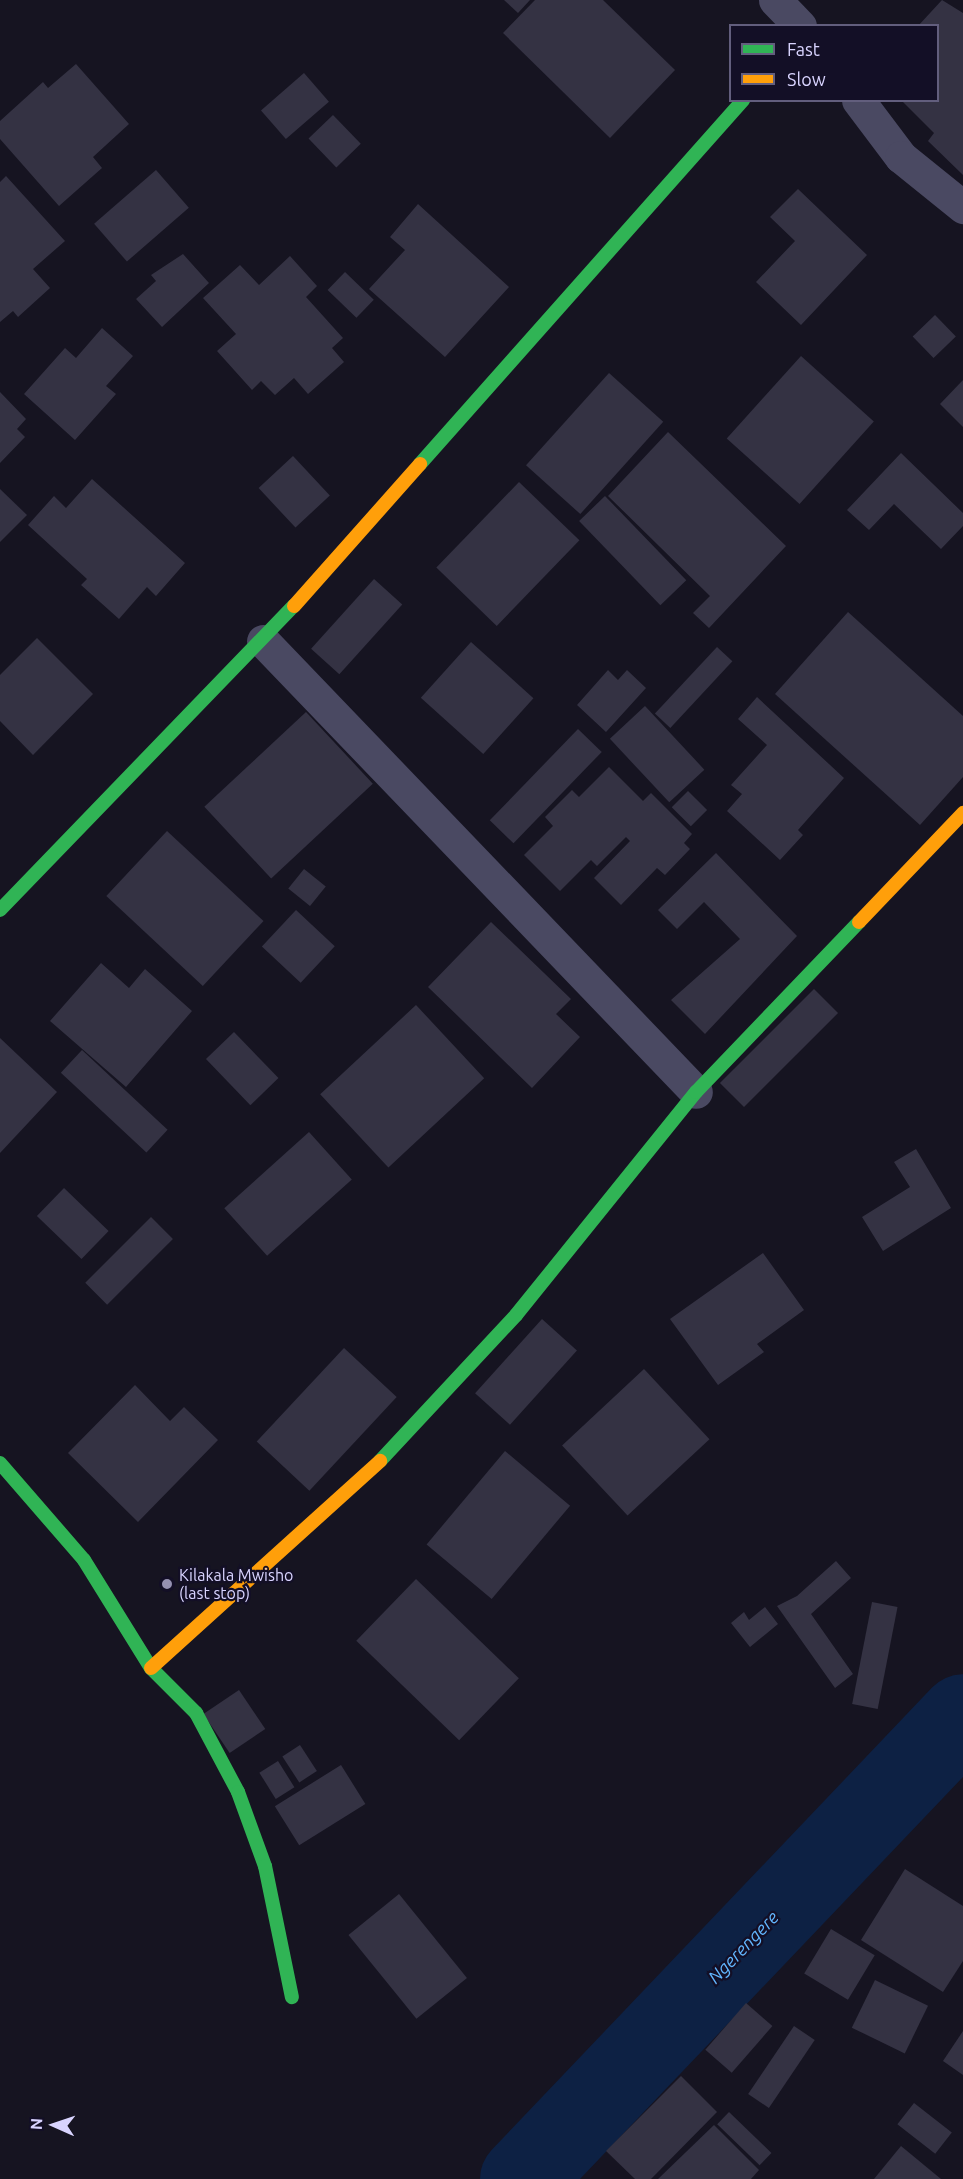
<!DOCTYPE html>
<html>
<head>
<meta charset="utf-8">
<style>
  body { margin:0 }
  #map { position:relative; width:963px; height:2179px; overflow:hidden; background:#161421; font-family:Ubuntu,sans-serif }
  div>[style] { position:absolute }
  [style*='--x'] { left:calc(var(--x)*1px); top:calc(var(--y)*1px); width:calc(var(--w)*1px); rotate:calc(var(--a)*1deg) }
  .river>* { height:84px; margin:-42px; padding:0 42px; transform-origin:42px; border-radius:42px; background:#0d2144 }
  .building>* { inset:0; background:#343243; transform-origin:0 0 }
  .street>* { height:33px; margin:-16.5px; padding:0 16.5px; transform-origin:16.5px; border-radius:16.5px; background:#4a4962 }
  .fast>* { height:14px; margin:-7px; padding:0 7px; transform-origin:7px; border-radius:7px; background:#30b455 }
  .slow>* { height:14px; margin:-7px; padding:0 7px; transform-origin:7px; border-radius:7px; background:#ff9f0a }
  .dots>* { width:16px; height:16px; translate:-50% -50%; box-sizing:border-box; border:3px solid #130f26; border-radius:50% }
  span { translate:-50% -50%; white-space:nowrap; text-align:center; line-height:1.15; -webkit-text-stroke:4.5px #130f26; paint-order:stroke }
  .poi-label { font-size:16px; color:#d9d4ff }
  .left { translate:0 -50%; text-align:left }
  .water-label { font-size:18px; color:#62b6ff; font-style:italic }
  .legend { position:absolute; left:729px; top:24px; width:210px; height:78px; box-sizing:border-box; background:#130f26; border:2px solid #625e7d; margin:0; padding:8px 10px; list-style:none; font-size:18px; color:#d9d4ff }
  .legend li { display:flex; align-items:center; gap:12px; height:30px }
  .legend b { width:30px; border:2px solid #625e7d }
  .north { position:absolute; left:24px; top:2095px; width:60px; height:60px; -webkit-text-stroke:4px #130f26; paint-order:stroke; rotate:273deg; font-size:16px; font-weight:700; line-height:24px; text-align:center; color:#d9d4ff }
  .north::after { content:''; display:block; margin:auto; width:21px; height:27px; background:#d9d4ff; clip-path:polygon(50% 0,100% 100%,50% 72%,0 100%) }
</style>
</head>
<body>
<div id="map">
  <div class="river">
    <i style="--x:522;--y:2179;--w:639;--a:-46.39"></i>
  </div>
  <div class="building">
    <i style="clip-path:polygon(504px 0,530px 0,518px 13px)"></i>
    <i style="clip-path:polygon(535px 0,603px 0,675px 70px,610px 138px,503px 33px)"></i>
    <i style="clip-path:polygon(942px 0,963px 13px,963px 175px,928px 141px,934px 133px,901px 100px,938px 100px,938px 26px,918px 26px)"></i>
    <i style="clip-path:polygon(76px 64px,129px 124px,93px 157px,102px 168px,59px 206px,0 139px,0 121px,43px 82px,48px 88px)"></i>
    <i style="left:304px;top:73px;width:38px;height:57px;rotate:49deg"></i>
    <i style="left:333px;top:115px;width:40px;height:34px;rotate:46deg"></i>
    <i style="left:156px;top:170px;width:50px;height:82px;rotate:49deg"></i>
    <i style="clip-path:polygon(6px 176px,65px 241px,33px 269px,50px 288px,18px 317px,13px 311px,0 322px,0 182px)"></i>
    <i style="clip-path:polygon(798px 189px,867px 255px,801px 325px,756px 282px,795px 241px,770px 217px)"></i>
    <i style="clip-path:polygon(418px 204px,509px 287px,445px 357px,369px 289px,405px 250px,390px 237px)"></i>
    <i style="clip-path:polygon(183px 254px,209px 283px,162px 327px,136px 299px,156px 281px,151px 275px)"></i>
    <i style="clip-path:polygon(290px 256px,317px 286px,306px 297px,343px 338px,332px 348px,344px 362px,308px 394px,294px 378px,275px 395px,261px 381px,252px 390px,217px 351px,236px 334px,203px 298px,240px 265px,259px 285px)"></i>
    <i style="left:345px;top:272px;width:40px;height:25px;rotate:44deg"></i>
    <i style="left:935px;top:315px;width:30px;height:31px;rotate:46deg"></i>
    <i style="clip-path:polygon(102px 328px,133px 356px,106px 386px,116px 394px,75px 440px,24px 394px,65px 348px,76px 358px)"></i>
    <i style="left:801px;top:356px;width:98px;height:111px;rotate:42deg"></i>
    <i style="left:609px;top:373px;width:73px;height:124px;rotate:42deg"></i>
    <i style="clip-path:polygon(963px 380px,963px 427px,940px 404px)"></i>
    <i style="clip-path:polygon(0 392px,26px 419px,17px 429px,25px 437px,0 463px)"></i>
    <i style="clip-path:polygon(668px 432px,786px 546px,709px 628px,693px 613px,710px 596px,608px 496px)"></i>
    <i style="clip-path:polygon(901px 453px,963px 513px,963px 526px,941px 549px,894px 504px,869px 530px,847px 510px)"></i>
    <i style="left:293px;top:456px;width:54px;height:47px;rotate:47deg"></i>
    <i style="clip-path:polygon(92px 479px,185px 563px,156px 596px,147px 587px,119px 619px,81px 585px,87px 579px,28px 525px,54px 496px,66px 508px)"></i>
    <i style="left:519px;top:482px;width:84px;height:119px;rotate:44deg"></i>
    <i style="clip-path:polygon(0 489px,27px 515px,0 542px)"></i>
    <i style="left:605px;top:496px;width:117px;height:36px;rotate:46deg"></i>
    <i style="left:374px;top:579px;width:38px;height:94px;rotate:42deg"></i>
    <i style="clip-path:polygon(848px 612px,963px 716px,963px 777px,920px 825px,775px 694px)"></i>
    <i style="clip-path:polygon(37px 638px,93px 694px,33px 755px,0 721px,0 675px)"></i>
    <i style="left:471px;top:642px;width:84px;height:75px;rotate:42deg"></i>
    <i style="left:717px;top:647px;width:21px;height:91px;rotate:43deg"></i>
    <i style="clip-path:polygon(608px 670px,618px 680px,627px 670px,646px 688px,606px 732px,577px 705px)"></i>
    <i style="clip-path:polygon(757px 697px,844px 778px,798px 830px,803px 835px,780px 860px,727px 811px,742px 794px,731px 785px,767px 745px,738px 719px)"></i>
    <i style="left:645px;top:706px;width:87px;height:48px;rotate:47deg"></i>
    <i style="left:306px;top:712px;width:98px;height:139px;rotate:47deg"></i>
    <i style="left:578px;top:729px;width:33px;height:127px;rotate:44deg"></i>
    <i style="clip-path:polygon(609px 767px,643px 801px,651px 793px,692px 834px,684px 843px,690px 849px,665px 875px,657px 868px,621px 905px,594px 878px,630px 841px,626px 837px,597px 866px,591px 860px,560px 891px,524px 855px,553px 826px,545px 817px,572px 790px,579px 797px)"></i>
    <i style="left:688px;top:791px;width:27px;height:23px;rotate:45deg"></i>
    <i style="left:167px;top:831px;width:132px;height:89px;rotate:43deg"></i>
    <i style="clip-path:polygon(716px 853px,797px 936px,705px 1034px,671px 1000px,740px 939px,704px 902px,677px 929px,658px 910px)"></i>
    <i style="left:304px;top:869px;width:28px;height:25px;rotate:39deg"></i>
    <i style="left:296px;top:910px;width:53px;height:50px;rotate:43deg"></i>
    <i style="clip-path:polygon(491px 922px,571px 999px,556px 1014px,580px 1037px,532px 1088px,428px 987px)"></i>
    <i style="clip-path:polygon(101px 963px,129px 988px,145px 969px,192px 1011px,126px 1087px,50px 1021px)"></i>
    <i style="left:814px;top:989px;width:34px;height:133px;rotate:45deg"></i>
    <i style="left:416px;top:1005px;width:100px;height:131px;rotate:47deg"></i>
    <i style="left:234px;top:1032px;width:64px;height:39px;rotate:46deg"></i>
    <i style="clip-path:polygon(0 1038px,57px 1092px,0 1153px)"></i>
    <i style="left:82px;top:1050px;width:117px;height:31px;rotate:43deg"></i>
    <i style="left:309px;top:1132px;width:64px;height:114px;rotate:48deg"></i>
    <i style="clip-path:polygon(916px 1149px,951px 1208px,883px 1251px,862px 1217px,910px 1187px,894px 1162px)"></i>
    <i style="left:64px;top:1188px;width:62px;height:39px;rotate:44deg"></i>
    <i style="left:151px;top:1217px;width:31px;height:93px;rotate:45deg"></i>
    <i style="clip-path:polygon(763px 1253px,804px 1310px,757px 1344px,764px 1352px,718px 1385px,670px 1319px)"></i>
    <i style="left:542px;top:1319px;width:47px;height:100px;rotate:42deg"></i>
    <i style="left:344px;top:1348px;width:72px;height:128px;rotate:43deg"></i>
    <i style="left:644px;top:1369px;width:96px;height:112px;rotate:47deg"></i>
    <i style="clip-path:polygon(135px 1385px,170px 1421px,184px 1407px,218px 1440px,138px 1522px,68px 1453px)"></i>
    <i style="left:505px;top:1451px;width:85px;height:122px;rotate:40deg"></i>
    <i style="clip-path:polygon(836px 1561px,851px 1578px,811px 1614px,853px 1674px,835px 1688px,777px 1606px,797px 1596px)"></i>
    <i style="left:416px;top:1579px;width:143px;height:86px;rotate:44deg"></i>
    <i style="left:872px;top:1602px;width:26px;height:104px;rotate:11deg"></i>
    <i style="clip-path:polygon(765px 1607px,778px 1624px,750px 1647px,731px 1623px,744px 1612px,749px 1620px)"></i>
    <i style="left:239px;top:1690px;width:47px;height:43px;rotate:56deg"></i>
    <i style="left:300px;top:1745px;width:31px;height:21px;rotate:57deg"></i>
    <i style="left:278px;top:1761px;width:31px;height:22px;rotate:58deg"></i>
    <i style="left:341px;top:1765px;width:46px;height:78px;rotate:58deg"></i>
    <i style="clip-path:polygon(905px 1869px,963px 1906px,963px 1961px,943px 1992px,861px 1940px)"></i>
    <i style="left:399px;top:1894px;width:108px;height:65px;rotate:51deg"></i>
    <i style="left:831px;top:1929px;width:51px;height:52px;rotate:31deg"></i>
    <i style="left:875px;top:1980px;width:59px;height:53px;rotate:26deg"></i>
    <i style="left:746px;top:2003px;width:35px;height:62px;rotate:41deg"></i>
    <i style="left:794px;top:2026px;width:25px;height:82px;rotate:34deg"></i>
    <i style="clip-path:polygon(963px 2031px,963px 2075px,943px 2061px)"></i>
    <i style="clip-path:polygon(681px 2076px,717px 2112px,651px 2179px,635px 2179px,606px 2151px)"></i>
    <i style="left:914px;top:2103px;width:48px;height:27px;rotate:38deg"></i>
    <i style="left:729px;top:2112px;width:59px;height:17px;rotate:44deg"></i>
    <i style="clip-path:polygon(714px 2125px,759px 2170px,751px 2179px,658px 2179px)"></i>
    <i style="clip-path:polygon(901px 2146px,941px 2179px,874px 2179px)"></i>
  </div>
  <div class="street">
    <i style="--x:775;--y:0;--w:36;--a:46"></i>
    <i style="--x:858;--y:100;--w:71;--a:53"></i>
    <i style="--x:901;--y:157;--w:80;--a:38.9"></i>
    <i style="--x:263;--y:641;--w:625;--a:46.17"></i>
  </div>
  <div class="fast">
    <i style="--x:420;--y:464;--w:487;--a:-48.4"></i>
    <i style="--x:0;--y:910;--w:423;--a:-46"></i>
    <i style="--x:380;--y:1461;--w:200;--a:-47"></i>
    <i style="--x:516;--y:1315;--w:287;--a:-51.1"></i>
    <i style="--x:696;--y:1092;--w:236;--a:-46.2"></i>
    <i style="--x:0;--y:1463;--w:128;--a:49.1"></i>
    <i style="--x:84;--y:1560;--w:127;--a:58.2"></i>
    <i style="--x:151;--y:1668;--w:64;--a:45"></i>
    <i style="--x:196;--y:1713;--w:89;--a:62"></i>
    <i style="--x:238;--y:1792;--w:79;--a:70"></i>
    <i style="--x:265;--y:1866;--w:134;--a:78.4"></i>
  </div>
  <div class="slow">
    <i style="--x:294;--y:606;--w:190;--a:-48.4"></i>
    <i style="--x:859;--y:922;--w:151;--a:-46.3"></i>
    <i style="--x:151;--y:1668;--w:309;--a:-42.1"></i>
  </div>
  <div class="dots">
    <i style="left:167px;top:1584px;background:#9591b1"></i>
  </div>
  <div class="poi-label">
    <span class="left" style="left:179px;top:1584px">Kilakala Mwisho<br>(last stop)</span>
  </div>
  <div class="water-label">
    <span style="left:743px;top:1947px;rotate:-46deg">Ngerengere</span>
  </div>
  <ul class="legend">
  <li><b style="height:8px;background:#30b455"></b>Fast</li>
  <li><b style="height:8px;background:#ff9f0a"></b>Slow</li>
  </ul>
  <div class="north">N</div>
</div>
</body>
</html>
